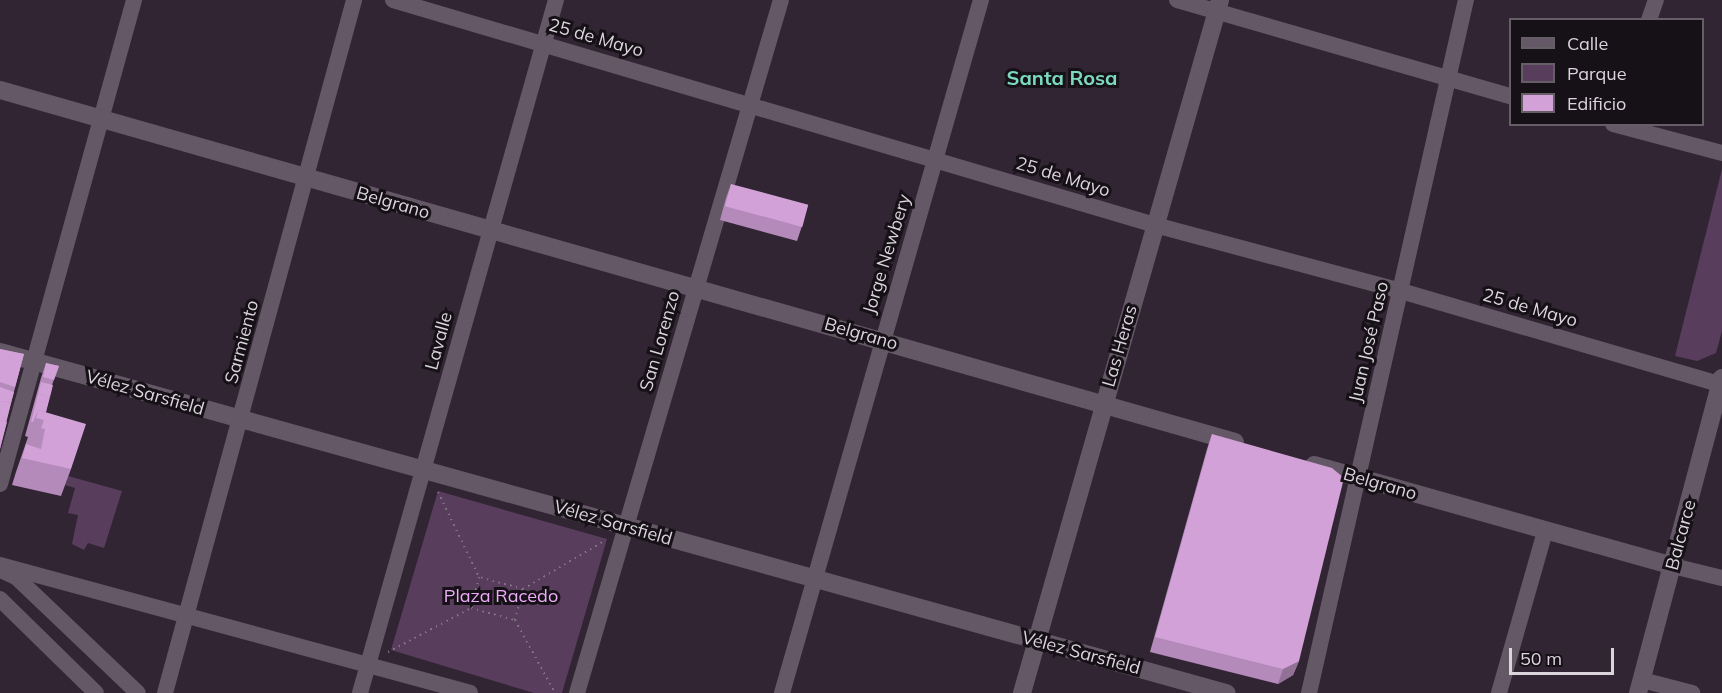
<!DOCTYPE html>
<html>
<head>
<meta charset="utf-8">
<style>
  body { margin:0 }
  #map { position:relative; width:1722px; height:693px; overflow:hidden; background:#312533; font-family:Mulish,sans-serif }
  div>[style] { position:absolute }
  [style*='--x'] { left:calc(var(--x)*1px); top:calc(var(--y)*1px); width:calc(var(--w)*1px); rotate:calc(var(--a)*1deg) }
  .green>* { inset:0; background:#583d5c }
  .path>* { height:2px; margin-top:-1px; transform-origin:0; background:repeating-linear-gradient(90deg,#807682 0 1.5px,transparent 0 6px) }
  .street>* { height:16px; margin:-8px; padding:0 8px; transform-origin:8px; border-radius:8px; background:#645766 }
  .secondary>* { height:18px; margin:-9px; padding:0 9px; transform-origin:9px; border-radius:9px; background:#645766 }
  .wall>* { inset:0; background:#b48aba }
  .shaded-wall>* { inset:0; background:#927197 }
  .building>* { inset:0; background:#d1a1d8; transform-origin:0 0 }
  span { translate:-50% -50%; white-space:nowrap; text-align:center; line-height:1.15; -webkit-text-stroke:6px #161017; paint-order:stroke }
  .street-label { font-size:18px; color:#dcd4dd }
  .park-label { font-size:18px; color:#edacf7 }
  .neighbourhood-label { font-size:20px; color:#7bdabd; font-weight:700 }
  .legend { position:absolute; left:1509px; top:18px; width:195px; height:108px; box-sizing:border-box; background:#161017; border:2px solid #655e66; margin:0; padding:8px 10px; list-style:none; font-size:18px; color:#dcd4dd }
  .legend li { display:flex; align-items:center; gap:12px; height:30px }
  .legend b { width:30px; border:2px solid #655e66 }
  .scale { position:absolute; left:1509px; top:648px; width:105px; height:27px; box-sizing:border-box; border:3px solid #dcd4dd; border-top:0; padding-left:8px; font-size:18px; line-height:21px; white-space:nowrap; color:#dcd4dd; -webkit-text-stroke:4px #161017; paint-order:stroke }
</style>
</head>
<body>
<div id="map">
  <div class="green">
    <i style="clip-path:polygon(1722px 169px,1722px 331px,1716px 353px,1697px 361px,1675px 356px)"></i>
    <i style="clip-path:polygon(68px 476px,122px 491px,104px 548px,88px 543px,84px 550px,72px 544px,78px 515px,68px 513px,75px 488px,65px 485px)"></i>
    <i style="clip-path:polygon(438px 491px,607px 539px,562px 693px,534px 693px,391px 650px)"></i>
  </div>
  <div class="path">
    <i style="--x:438;--y:492;--w:94;--a:64.2"></i>
    <i style="--x:479;--y:577;--w:32;--a:104"></i>
    <i style="--x:471;--y:608;--w:46;--a:15.3"></i>
    <i style="--x:515;--y:620;--w:32;--a:-76"></i>
    <i style="--x:523;--y:589;--w:46;--a:-164.7"></i>
    <i style="--x:523;--y:589;--w:96;--a:-30.6"></i>
    <i style="--x:515;--y:620;--w:83;--a:61.3"></i>
    <i style="--x:388;--y:652;--w:94;--a:-27.9"></i>
  </div>
  <div class="street">
    <i style="--x:393;--y:0;--w:795;--a:16.45"></i>
    <i style="--x:1155;--y:225;--w:255;--a:15"></i>
    <i style="--x:1401;--y:291;--w:334;--a:16.3"></i>
    <i style="--x:1177;--y:0;--w:347;--a:16.1"></i>
    <i style="--x:1649;--y:20;--w:21;--a:-71"></i>
    <i style="--x:1613;--y:124;--w:113;--a:14.9"></i>
    <i style="--x:0;--y:484;--w:502;--a:-74.52"></i>
    <i style="--x:0;--y:565;--w:487;--a:15.2"></i>
    <i style="--x:1673;--y:566;--w:50;--a:13.8"></i>
    <i style="--x:3;--y:571;--w:14;--a:25"></i>
    <i style="--x:16;--y:577;--w:168;--a:43.6"></i>
    <i style="--x:0;--y:599;--w:134;--a:44.4"></i>
    <i style="--x:1642;--y:680;--w:52;--a:14.6"></i>
    <i style="--x:165;--y:693;--w:718;--a:-74.74"></i>
    <i style="--x:360;--y:693;--w:720;--a:-74.21"></i>
    <i style="--x:577;--y:693;--w:722;--a:-73.6"></i>
    <i style="--x:782;--y:693;--w:721;--a:-73.98"></i>
    <i style="--x:1309;--y:693;--w:711;--a:-77.24"></i>
    <i style="--x:1499;--y:693;--w:167;--a:-74.1"></i>
  </div>
  <div class="secondary">
    <i style="--x:0;--y:90;--w:1284;--a:15.91"></i>
    <i style="--x:0;--y:352;--w:1273;--a:15.54"></i>
    <i style="--x:1314;--y:465;--w:373;--a:15.7"></i>
    <i style="--x:1022;--y:693;--w:721;--a:-74.05"></i>
    <i style="--x:1638;--y:693;--w:326;--a:-75.1"></i>
  </div>
  <div class="wall">
    <i style="clip-path:polygon(731px 184px,802px 226px,797px 241px,720px 220px,726px 198px)"></i>
    <i style="clip-path:polygon(0 349px,24px 354px,11px 403px,0 449px)"></i>
    <i style="clip-path:polygon(46px 363px,59px 366px,52px 385px,46px 412px,71px 469px,61px 496px,12px 485px,16px 472px,28px 437px,25px 436px,41px 378px)"></i>
    <i style="clip-path:polygon(1212px 434px,1299px 661px,1293px 675px,1278px 684px,1150px 652px,1207px 449px)"></i>
  </div>
  <div class="shaded-wall">
    <i style="clip-path:polygon(1299px 661px,1293px 675px,1278px 684px,1283px 669px)"></i>
  </div>
  <div class="building">
    <i style="left:731px;top:184px;width:80px;height:23px;rotate:15deg"></i>
    <i style="clip-path:polygon(0 349px,24px 354px,15px 387px,0 382px)"></i>
    <i style="clip-path:polygon(46px 363px,59px 366px,54px 380px,43px 377px)"></i>
    <i style="clip-path:polygon(41px 382px,53px 385px,50px 397px,38px 394px,37px 399px)"></i>
    <i style="clip-path:polygon(0 387px,14px 392px,11px 403px,0 401px)"></i>
    <i style="clip-path:polygon(38px 394px,50px 397px,46px 412px,38px 410px,33px 422px,31px 422px)"></i>
    <i style="clip-path:polygon(0 401px,11px 403px,6px 422px,0 420px)"></i>
    <i style="clip-path:polygon(38px 410px,86px 424px,71px 469px,22px 458px,26px 444px,41px 449px,45px 429px,41px 428px,44px 420px,36px 418px)"></i>
    <i style="clip-path:polygon(0 420px,7px 422px,0 449px)"></i>
    <i style="clip-path:polygon(1212px 434px,1332px 468px,1344px 478px,1299px 661px,1283px 669px,1155px 637px)"></i>
  </div>
  <div class="street-label">
    <span style="left:596px;top:38px;rotate:16deg">25 de Mayo</span>
    <span style="left:1063px;top:177px;rotate:17deg">25 de Mayo</span>
    <span style="left:393px;top:203px;rotate:16deg">Belgrano</span>
    <span style="left:887px;top:254px;rotate:-73deg">Jorge Newbery</span>
    <span style="left:1530px;top:308px;rotate:16deg">25 de Mayo</span>
    <span style="left:861px;top:334px;rotate:16deg">Belgrano</span>
    <span style="left:439px;top:341px;rotate:-75deg">Lavalle</span>
    <span style="left:660px;top:341px;rotate:-74deg">San Lorenzo</span>
    <span style="left:242px;top:342px;rotate:-75deg">Sarmiento</span>
    <span style="left:1369px;top:342px;rotate:-77deg">Juan José Paso</span>
    <span style="left:1120px;top:346px;rotate:-74deg">Las Heras</span>
    <span style="left:145px;top:393px;rotate:16deg">Vélez Sarsfield</span>
    <span style="left:1380px;top:484px;rotate:16deg">Belgrano</span>
    <span style="left:613px;top:523px;rotate:16deg">Vélez Sarsfield</span>
    <span style="left:1681px;top:535px;rotate:-75deg">Balcarce</span>
    <span style="left:1081px;top:653px;rotate:15deg">Vélez Sarsfield</span>
  </div>
  <div class="park-label">
    <span style="left:501px;top:596px">Plaza Racedo</span>
  </div>
  <div class="neighbourhood-label">
    <span style="left:1062px;top:77px">Santa Rosa</span>
  </div>
  <ul class="legend">
  <li><b style="height:8px;background:#645766"></b>Calle</li>
  <li><b style="height:16px;background:#583d5c"></b>Parque</li>
  <li><b style="height:16px;background:#d1a1d8"></b>Edificio</li>
  </ul>
  <div class="scale">50 m</div>
</div>
</body>
</html>
